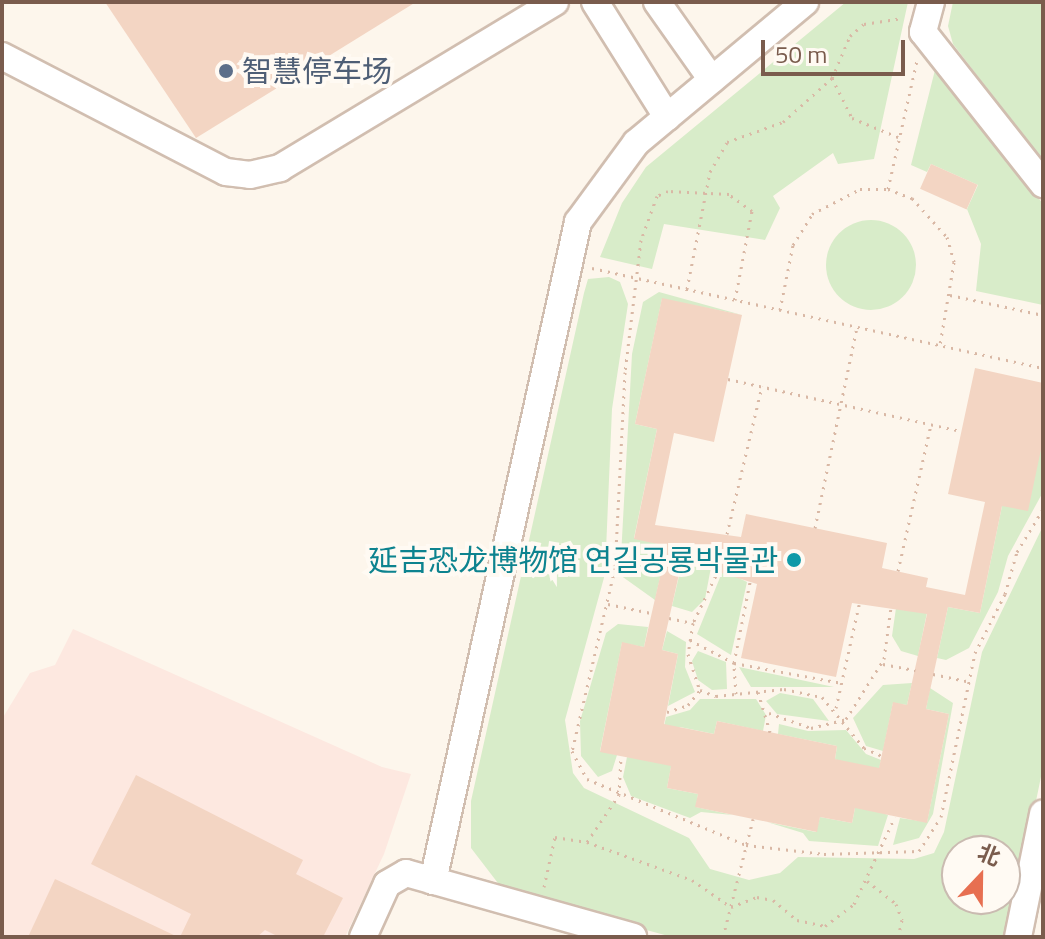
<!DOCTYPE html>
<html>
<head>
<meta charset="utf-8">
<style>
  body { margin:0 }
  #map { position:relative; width:1045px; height:939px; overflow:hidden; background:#fdf6ec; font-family:"Titillium Web","Noto Sans SC","Noto Sans KR",sans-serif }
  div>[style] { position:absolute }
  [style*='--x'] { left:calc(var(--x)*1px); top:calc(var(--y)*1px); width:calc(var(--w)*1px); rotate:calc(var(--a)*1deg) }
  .commercial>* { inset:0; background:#fde8e0 }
  .green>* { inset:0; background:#d8ecc9 }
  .round { border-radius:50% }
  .building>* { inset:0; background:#f3d5c3; transform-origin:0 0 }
  .path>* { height:3px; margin-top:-1.5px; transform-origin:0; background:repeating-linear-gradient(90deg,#d9b8a5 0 2px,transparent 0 8px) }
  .roads { filter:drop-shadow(2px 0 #d1beb0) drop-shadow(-2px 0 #d1beb0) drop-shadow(0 2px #d1beb0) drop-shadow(0 -2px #d1beb0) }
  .minor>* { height:26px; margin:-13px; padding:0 13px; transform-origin:13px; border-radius:13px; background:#fff }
  .dots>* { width:22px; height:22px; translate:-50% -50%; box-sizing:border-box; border:4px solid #fffaf3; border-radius:50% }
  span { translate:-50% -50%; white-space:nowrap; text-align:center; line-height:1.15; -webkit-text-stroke:8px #fffaf3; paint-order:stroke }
  .service-label { font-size:30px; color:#4e5e75 }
  .left { translate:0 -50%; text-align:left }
  .culture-label { font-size:30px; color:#0d838f }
  .right { translate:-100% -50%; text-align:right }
  .frame { position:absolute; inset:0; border:4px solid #7a5c4d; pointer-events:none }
  .north { position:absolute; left:941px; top:835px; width:80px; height:80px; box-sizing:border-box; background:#fffaf3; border:2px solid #cabbb1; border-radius:50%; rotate:22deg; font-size:22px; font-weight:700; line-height:32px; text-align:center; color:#7a5c4d }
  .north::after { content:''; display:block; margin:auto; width:28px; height:36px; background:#e76f51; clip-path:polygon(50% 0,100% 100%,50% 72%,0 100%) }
  .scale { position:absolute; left:761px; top:40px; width:144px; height:36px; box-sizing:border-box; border:4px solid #7a5c4d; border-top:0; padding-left:10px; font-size:24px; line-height:28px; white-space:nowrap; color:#7a5c4d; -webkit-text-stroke:6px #fffaf3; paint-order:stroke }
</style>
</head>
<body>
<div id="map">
  <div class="commercial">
    <i style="clip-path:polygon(73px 629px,382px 767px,411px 774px,384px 854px,345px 937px,2px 937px,2px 719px,30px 673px,55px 665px)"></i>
  </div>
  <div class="green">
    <i style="clip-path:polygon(846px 2px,908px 2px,874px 159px,838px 164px,833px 153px,773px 196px,780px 208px,765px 240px,664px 224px,652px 269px,600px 257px,622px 203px,646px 167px)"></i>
    <i style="clip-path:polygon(953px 2px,1043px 2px,1043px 162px,953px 44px,948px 26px)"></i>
    <i style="clip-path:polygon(935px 70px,1043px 204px,1043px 305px,976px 291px,981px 244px,967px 209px,978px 185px,931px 164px,927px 172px,911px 165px)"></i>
    <i class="round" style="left:826px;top:220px;width:90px;height:90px"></i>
    <i style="clip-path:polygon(evenodd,609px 277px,620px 282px,628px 304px,612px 409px,605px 574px,565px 720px,573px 773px,584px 788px,689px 838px,710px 869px,749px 880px,780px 873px,798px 857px,914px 859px,934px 853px,944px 832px,982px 652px,1043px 526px,1043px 767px,1008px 937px,672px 937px,504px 891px,471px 848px,471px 801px,584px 293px,588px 279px,609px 277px,957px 851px,1005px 851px,1005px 899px,957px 899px,957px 851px)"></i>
    <i style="clip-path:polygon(659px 292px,742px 315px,662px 299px,635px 424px,657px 429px,634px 538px,667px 546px,655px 600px,620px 575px,632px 354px,643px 302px)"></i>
    <i style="clip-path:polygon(1043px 440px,1043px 492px,1008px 556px,998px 592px,969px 648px,946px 660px,937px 658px,948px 607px,980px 613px,1002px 506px)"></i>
    <i style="clip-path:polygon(685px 550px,711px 567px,705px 599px,692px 612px,672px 606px)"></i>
    <i style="clip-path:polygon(723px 570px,747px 582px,731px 655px,697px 634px)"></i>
    <i style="clip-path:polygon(929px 603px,918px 656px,901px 651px,892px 636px,896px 608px)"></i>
    <i style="clip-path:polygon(618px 624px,648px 627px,644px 647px,622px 643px,600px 751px,617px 755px,612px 771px,598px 777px,581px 756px,580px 721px,606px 633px)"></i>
    <i style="clip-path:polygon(667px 631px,686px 642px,685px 667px,695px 692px,668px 706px,678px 654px,662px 650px)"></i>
    <i style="clip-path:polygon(698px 651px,726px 662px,727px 689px,712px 690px,698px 680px,692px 661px)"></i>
    <i style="clip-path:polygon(739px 667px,834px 687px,751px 687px)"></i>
    <i style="clip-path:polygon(912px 683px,907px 705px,893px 703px,883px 751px,866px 746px,853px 718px,883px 685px)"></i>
    <i style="clip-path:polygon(930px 688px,953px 703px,933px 814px,919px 838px,893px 845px,900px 818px,927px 822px,949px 714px,926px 709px)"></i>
    <i style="clip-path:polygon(780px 693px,813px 699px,829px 721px,777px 714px,766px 701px)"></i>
    <i style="clip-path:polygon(700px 699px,756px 699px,766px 715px,763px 731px,717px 721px,714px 734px,680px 727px,662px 736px,666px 717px,690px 710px)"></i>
    <i style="clip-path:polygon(779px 724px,808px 731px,846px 730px,866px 754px,881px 760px,876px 783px,835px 759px,837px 746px,778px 734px)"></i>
    <i style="clip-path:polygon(627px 757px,672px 762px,667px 788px,698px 794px,696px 807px,733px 815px,701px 812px,690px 818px,631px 796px,623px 777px)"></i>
    <i style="clip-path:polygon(856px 803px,888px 815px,878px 846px,809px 841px,803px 833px,767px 822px,816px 832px,820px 817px,852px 823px)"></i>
  </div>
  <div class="building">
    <i style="clip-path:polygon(105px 2px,416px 2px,196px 138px)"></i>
    <i style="left:931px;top:164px;width:51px;height:27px;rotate:24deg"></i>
    <i style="clip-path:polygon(evenodd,662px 298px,742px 315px,714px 442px,674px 433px,655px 525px,741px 537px,746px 514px,887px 543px,882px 568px,928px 578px,926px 587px,965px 595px,985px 502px,948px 494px,975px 368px,1043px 383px,1043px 440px,1028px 511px,1002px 506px,980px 613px,948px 607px,926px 709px,949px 714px,927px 823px,855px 808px,852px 823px,820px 817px,817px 832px,695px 807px,698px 794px,667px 788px,671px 766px,600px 752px,622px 642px,644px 647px,667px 546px,634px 539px,657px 429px,635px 424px,662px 298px,682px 561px,757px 584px,741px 658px,836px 677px,852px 603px,927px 614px,907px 705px,893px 702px,879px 768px,835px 759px,837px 746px,717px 721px,714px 734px,664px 724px,678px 654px,662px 650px,682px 561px)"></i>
    <i style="clip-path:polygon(136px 775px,303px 860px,296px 874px,343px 898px,323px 937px,279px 937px,265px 930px,257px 937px,180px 937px,191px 914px,91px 864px)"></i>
    <i style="clip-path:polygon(55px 879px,178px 937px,28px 937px)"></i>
  </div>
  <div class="path">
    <i style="--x:832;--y:78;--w:45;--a:63.4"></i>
    <i style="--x:852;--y:118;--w:50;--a:22.4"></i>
    <i style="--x:888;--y:189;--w:132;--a:-77.3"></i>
    <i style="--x:592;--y:268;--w:462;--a:12.5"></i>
    <i style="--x:687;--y:289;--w:119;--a:-78.9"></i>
    <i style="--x:710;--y:172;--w:34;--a:-60"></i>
    <i style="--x:727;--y:142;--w:59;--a:-19.7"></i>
    <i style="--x:783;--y:122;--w:66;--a:-41.9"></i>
    <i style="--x:832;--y:78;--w:46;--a:-66.8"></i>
    <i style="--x:850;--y:36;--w:18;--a:-41"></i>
    <i style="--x:864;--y:24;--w:39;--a:-9"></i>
    <i style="--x:950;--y:295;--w:95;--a:12.1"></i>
    <i style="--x:735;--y:300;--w:91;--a:-79.2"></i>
    <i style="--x:752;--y:211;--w:29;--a:-144"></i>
    <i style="--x:729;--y:194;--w:61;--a:-177.2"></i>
    <i style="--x:668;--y:191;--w:12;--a:156"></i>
    <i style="--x:657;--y:196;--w:47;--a:110"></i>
    <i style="--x:641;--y:240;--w:133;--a:96.9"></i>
    <i style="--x:625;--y:372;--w:196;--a:92.9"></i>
    <i style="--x:615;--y:568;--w:188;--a:103.2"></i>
    <i style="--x:572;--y:751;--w:32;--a:62"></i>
    <i style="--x:587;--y:779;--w:172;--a:22.5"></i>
    <i style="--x:746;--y:845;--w:79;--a:6.6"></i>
    <i style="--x:824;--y:854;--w:95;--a:-1.8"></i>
    <i style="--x:919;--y:851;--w:40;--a:-57.1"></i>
    <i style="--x:941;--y:817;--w:167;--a:-78.3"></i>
    <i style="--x:975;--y:653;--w:66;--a:-63"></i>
    <i style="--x:1005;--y:594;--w:44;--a:-74.1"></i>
    <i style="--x:1017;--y:552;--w:50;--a:-58.8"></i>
    <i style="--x:780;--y:310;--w:66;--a:-78.7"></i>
    <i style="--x:793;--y:245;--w:36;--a:-58"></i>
    <i style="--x:812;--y:214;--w:54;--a:-27.5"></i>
    <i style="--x:860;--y:189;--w:28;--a:0"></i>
    <i style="--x:888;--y:189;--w:26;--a:21"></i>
    <i style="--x:912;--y:198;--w:52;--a:48.1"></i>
    <i style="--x:947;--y:237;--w:26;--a:74"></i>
    <i style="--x:954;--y:262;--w:84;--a:99.6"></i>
    <i style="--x:728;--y:379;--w:239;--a:12.6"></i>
    <i style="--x:815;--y:528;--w:205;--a:-78.2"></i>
    <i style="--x:727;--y:534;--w:152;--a:-76.7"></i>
    <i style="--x:719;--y:569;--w:60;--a:115.7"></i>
    <i style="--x:693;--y:623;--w:31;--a:99"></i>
    <i style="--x:688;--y:654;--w:38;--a:72"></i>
    <i style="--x:700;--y:690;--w:17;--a:21"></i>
    <i style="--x:716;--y:696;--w:68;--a:-5.9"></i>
    <i style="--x:784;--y:689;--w:39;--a:12"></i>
    <i style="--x:822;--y:697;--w:66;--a:50.5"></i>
    <i style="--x:864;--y:748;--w:20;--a:24"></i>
    <i style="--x:898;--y:571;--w:151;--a:-77.3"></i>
    <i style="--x:608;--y:604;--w:44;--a:11.8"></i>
    <i style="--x:669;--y:618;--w:25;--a:12"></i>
    <i style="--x:690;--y:640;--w:50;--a:27.6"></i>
    <i style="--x:734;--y:663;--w:110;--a:10.5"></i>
    <i style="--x:883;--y:664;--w:33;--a:11"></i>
    <i style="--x:933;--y:674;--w:34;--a:12"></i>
    <i style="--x:758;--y:692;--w:42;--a:73.3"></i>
    <i style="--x:736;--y:694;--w:31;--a:-94"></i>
    <i style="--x:734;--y:663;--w:83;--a:-78.8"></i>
    <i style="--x:836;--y:708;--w:106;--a:-77.4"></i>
    <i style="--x:667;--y:712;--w:22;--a:-18"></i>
    <i style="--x:688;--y:705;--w:19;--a:-51"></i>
    <i style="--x:769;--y:713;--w:45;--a:19.7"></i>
    <i style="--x:811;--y:728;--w:36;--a:-14"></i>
    <i style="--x:846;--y:719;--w:71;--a:-57.7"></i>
    <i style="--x:884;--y:659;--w:52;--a:-82.3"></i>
    <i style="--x:587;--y:842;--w:57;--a:-55.8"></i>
    <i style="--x:619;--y:795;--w:39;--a:-87"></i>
    <i style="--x:867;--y:881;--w:37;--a:38"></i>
    <i style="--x:896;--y:904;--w:17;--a:69"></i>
    <i style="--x:902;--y:920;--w:17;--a:103"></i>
    <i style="--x:544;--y:887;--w:51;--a:-77.6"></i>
    <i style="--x:555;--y:837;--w:32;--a:9"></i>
    <i style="--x:587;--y:842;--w:112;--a:19.9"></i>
    <i style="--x:692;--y:880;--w:47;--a:34.7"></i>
    <i style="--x:731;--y:907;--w:28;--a:-21"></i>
    <i style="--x:757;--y:897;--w:16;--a:11"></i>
    <i style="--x:773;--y:900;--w:31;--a:40"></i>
    <i style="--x:797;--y:920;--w:29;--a:12"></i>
    <i style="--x:825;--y:926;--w:36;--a:-37"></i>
    <i style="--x:854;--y:904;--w:96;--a:-64.8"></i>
    <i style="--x:723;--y:937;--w:122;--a:-75.7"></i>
  </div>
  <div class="roads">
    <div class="minor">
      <i style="--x:595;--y:2;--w:136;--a:57.9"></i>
      <i style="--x:657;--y:2;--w:95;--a:54.8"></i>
      <i style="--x:931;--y:2;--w:31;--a:105"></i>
      <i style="--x:923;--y:32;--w:194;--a:51.7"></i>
      <i style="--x:2;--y:56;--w:252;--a:27.4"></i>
      <i style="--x:226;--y:172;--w:24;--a:7"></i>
      <i style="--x:250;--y:175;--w:31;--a:-13"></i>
      <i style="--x:280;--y:168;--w:321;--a:-31.1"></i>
      <i style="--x:433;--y:881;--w:675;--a:-77.59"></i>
      <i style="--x:578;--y:222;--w:98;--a:-53.7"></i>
      <i style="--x:636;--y:143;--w:220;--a:-39.8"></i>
      <i style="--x:363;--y:937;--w:58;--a:-65.6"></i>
      <i style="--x:387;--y:884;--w:22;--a:-30"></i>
      <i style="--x:406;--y:873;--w:236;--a:15.7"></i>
      <i style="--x:1018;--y:937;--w:126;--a:-78.5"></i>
    </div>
  </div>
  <div class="dots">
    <i style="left:226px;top:71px;background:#5c6f8a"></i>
    <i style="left:794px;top:560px;background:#0f9aa8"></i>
  </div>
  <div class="service-label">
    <span class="left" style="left:242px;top:71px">智慧停车场</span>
  </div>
  <div class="culture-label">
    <span class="right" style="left:778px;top:560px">延吉恐龙博物馆 연길공룡박물관</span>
  </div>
  <div class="frame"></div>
  <div class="north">北</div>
  <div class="scale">50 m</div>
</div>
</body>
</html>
